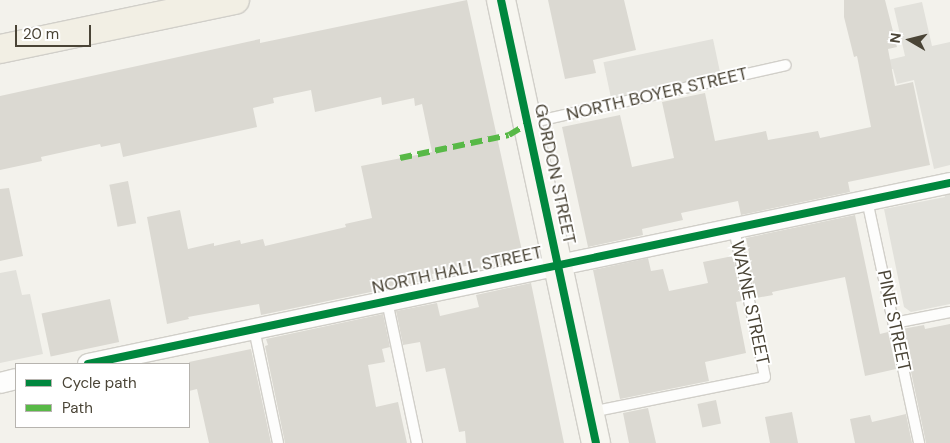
<!DOCTYPE html>
<html>
<head>
<meta charset="utf-8">
<style>
  body { margin:0 }
  #map { position:relative; width:950px; height:443px; overflow:hidden; background:#f3f2ec; font-family:"DM Sans",sans-serif }
  div>[style] { position:absolute }
  [style*='--x'] { left:calc(var(--x)*1px); top:calc(var(--y)*1px); width:calc(var(--w)*1px); rotate:calc(var(--a)*1deg) }
  .parking>* { inset:0; background:#e2e1db; transform-origin:0 0 }
  .building>* { inset:0; background:#dbd9d2; transform-origin:0 0 }
  .roads { filter:drop-shadow(1px 0 #d1cfc9) drop-shadow(-1px 0 #d1cfc9) drop-shadow(0 1px #d1cfc9) drop-shadow(0 -1px #d1cfc9) }
  .lane>* { height:10px; margin:-5px; padding:0 5px; transform-origin:5px; border-radius:5px; background:#fdfdfc }
  .street>* { height:20px; margin:-10px; padding:0 10px; transform-origin:10px; border-radius:10px; background:#fdfdfc }
  .secondary>* { height:28px; margin:-14px; padding:0 14px; transform-origin:14px; border-radius:14px; background:#f7f6f0 }
  .primary>* { height:28px; margin:-14px; padding:0 14px; transform-origin:14px; border-radius:14px; background:#f2efe4 }
  .quiet>* { height:6px; margin-top:-3px; transform-origin:0; background:repeating-linear-gradient(90deg,#58b947 0 12px,transparent 0 18px) }
  .cycleway>* { height:8px; margin:-4px; padding:0 4px; transform-origin:4px; border-radius:4px; background:#00873e }
  span { translate:-50% -50%; white-space:nowrap; text-align:center; line-height:1.15; -webkit-text-stroke:4px #fff; paint-order:stroke }
  .street-label { font-size:18px; color:#4a4436 }
  .legend { position:absolute; left:15px; top:363px; width:175px; height:65px; box-sizing:border-box; background:#fff; border:1px solid #b7b4af; margin:0; padding:6px 9px; list-style:none; font-size:15px; color:#4a4436 }
  .legend li { display:flex; align-items:center; gap:10px; height:25px }
  .legend b { width:25px; border:1px solid #b7b4af }
  .north { position:absolute; left:885px; top:15px; width:50px; height:50px; -webkit-text-stroke:4px #fff; paint-order:stroke; rotate:278deg; font-size:14px; font-weight:700; line-height:20px; text-align:center; color:#4a4436 }
  .north::after { content:''; display:block; margin:auto; width:18px; height:22px; background:#4a4436; clip-path:polygon(50% 0,100% 100%,50% 72%,0 100%) }
  .scale { position:absolute; left:15px; top:25px; width:76px; height:22px; box-sizing:border-box; border:2px solid #4a4436; border-top:0; padding-left:6px; font-size:15px; line-height:18px; white-space:nowrap; color:#4a4436; -webkit-text-stroke:4px #fff; paint-order:stroke }
</style>
</head>
<body>
<div id="map">
  <div class="parking">
    <i style="clip-path:polygon(922px 2px,932px 46px,950px 42px,950px 165px,934px 169px,914px 80px,897px 84px,893px 69px,882px 71px,880px 62px,905px 56px,894px 8px)"></i>
    <i style="left:713px;top:39px;width:48px;height:112px;rotate:78deg"></i>
    <i style="clip-path:polygon(950px 190px,950px 304px,911px 312px,904px 307px,884px 209px,945px 197px,944px 191px)"></i>
    <i style="clip-path:polygon(16px 270px,22px 295px,30px 294px,43px 354px,0 363px,0 273px)"></i>
  </div>
  <div class="building">
    <i style="clip-path:polygon(467px 0,524px 260px,472px 271px,470px 265px,432px 274px,433px 279px,261px 315px,259px 304px,188px 317px,189px 319px,167px 324px,147px 217px,180px 210px,188px 249px,214px 243px,214px 246px,240px 240px,241px 244px,263px 239px,265px 246px,346px 227px,345px 224px,372px 218px,361px 166px,432px 152px,422px 104px,415px 106px,414px 98px,382px 105px,381px 97px,315px 112px,311px 90px,273px 98px,274px 103px,253px 108px,257px 127px,123px 157px,120px 143px,101px 147px,100px 144px,41px 157px,42px 161px,0 170px,0 96px,260px 39px,260px 43px)"></i>
    <i style="clip-path:polygon(548px 0,624px 0,636px 50px,593px 60px,596px 73px,565px 79px)"></i>
    <i style="clip-path:polygon(844px 0,885px 0,897px 47px,888px 49px,895px 86px,913px 82px,930px 165px,848px 182px,850px 192px,741px 215px,738px 201px,681px 213px,683px 220px,642px 229px,643px 235px,588px 247px,562px 127px,620px 115px,632px 167px,674px 158px,662px 102px,705px 93px,715px 141px,766px 131px,768px 140px,818px 131px,820px 138px,871px 127px,857px 56px,854px 57px,844px 17px)"></i>
    <i style="left:128px;top:181px;width:43px;height:19px;rotate:79deg"></i>
    <i style="clip-path:polygon(9px 188px,23px 256px,0 261px,0 189px)"></i>
    <i style="clip-path:polygon(855px 215px,880px 334px,888px 332px,896px 369px,865px 376px,845px 277px,772px 292px,773px 295px,756px 298px,746px 253px,749px 253px,746px 238px)"></i>
    <i style="clip-path:polygon(733px 256px,742px 301px,736px 302px,746px 353px,705px 362px,709px 381px,620px 399px,593px 270px,648px 258px,651px 271px,663px 269px,669px 291px,708px 283px,703px 262px)"></i>
    <i style="clip-path:polygon(531px 283px,564px 443px,466px 443px,465px 431px,459px 432px,445px 368px,426px 372px,420px 342px,403px 345px,396px 311px,437px 303px,440px 316px,479px 307px,476px 295px)"></i>
    <i style="left:110px;top:299px;width:44px;height:70px;rotate:78deg"></i>
    <i style="clip-path:polygon(383px 314px,390px 347px,382px 349px,385px 362px,368px 365px,376px 407px,398px 402px,407px 443px,285px 443px,265px 346px,268px 345px,266px 339px)"></i>
    <i style="clip-path:polygon(950px 324px,950px 443px,926px 443px,902px 329px,924px 325px,925px 329px)"></i>
    <i style="clip-path:polygon(251px 349px,271px 443px,209px 443px,197px 389px,189px 391px,189px 362px)"></i>
    <i style="left:716px;top:400px;width:24px;height:19px;rotate:78deg"></i>
    <i style="clip-path:polygon(648px 408px,656px 443px,629px 443px,623px 413px)"></i>
    <i style="clip-path:polygon(792px 412px,798px 443px,770px 443px,765px 417px)"></i>
    <i style="clip-path:polygon(906px 414px,912px 443px,855px 443px,850px 419px,870px 415px,872px 422px)"></i>
  </div>
  <div class="roads">
    <div class="lane">
      <i style="--x:529;--y:123;--w:263;--a:-12.7"></i>
      <i style="--x:867;--y:200;--w:249;--a:77.9"></i>
      <i style="--x:387;--y:301;--w:145;--a:78.1"></i>
      <i style="--x:894;--y:323;--w:57;--a:-11.1"></i>
      <i style="--x:254;--y:329;--w:116;--a:78.1"></i>
      <i style="--x:591;--y:412;--w:177;--a:-11.4"></i>
      <i style="--x:765;--y:377;--w:152;--a:-101.8"></i>
    </div>
    <div class="street">
      <i style="--x:88;--y:364;--w:881;--a:-11.86"></i>
      <i style="--x:0;--y:383;--w:16;--a:-14"></i>
    </div>
    <div class="secondary">
      <i style="--x:501;--y:0;--w:453;--a:77.9"></i>
    </div>
    <div class="primary">
      <i style="--x:0;--y:49;--w:240;--a:-11.8"></i>
    </div>
  </div>
  <div class="quiet">
    <i style="--x:400;--y:158;--w:111;--a:-11.9"></i>
    <i style="--x:509;--y:135;--w:23;--a:-31"></i>
  </div>
  <div class="cycleway">
    <i style="--x:501;--y:0;--w:453;--a:77.9"></i>
    <i style="--x:88;--y:364;--w:881;--a:-11.86"></i>
  </div>
  <div class="street-label">
    <span style="left:657px;top:94px;rotate:-13deg">NORTH BOYER STREET</span>
    <span style="left:555px;top:174px;rotate:78deg">GORDON STREET</span>
    <span style="left:457px;top:270px;rotate:-12deg">NORTH HALL STREET</span>
    <span style="left:750px;top:303px;rotate:78deg">WAYNE STREET</span>
    <span style="left:894px;top:321px;rotate:78deg">PINE STREET</span>
  </div>
  <ul class="legend">
  <li><b style="height:6px;background:#00873e"></b>Cycle path</li>
  <li><b style="height:6px;background:#58b947"></b>Path</li>
  </ul>
  <div class="north">N</div>
  <div class="scale">20 m</div>
</div>
</body>
</html>
